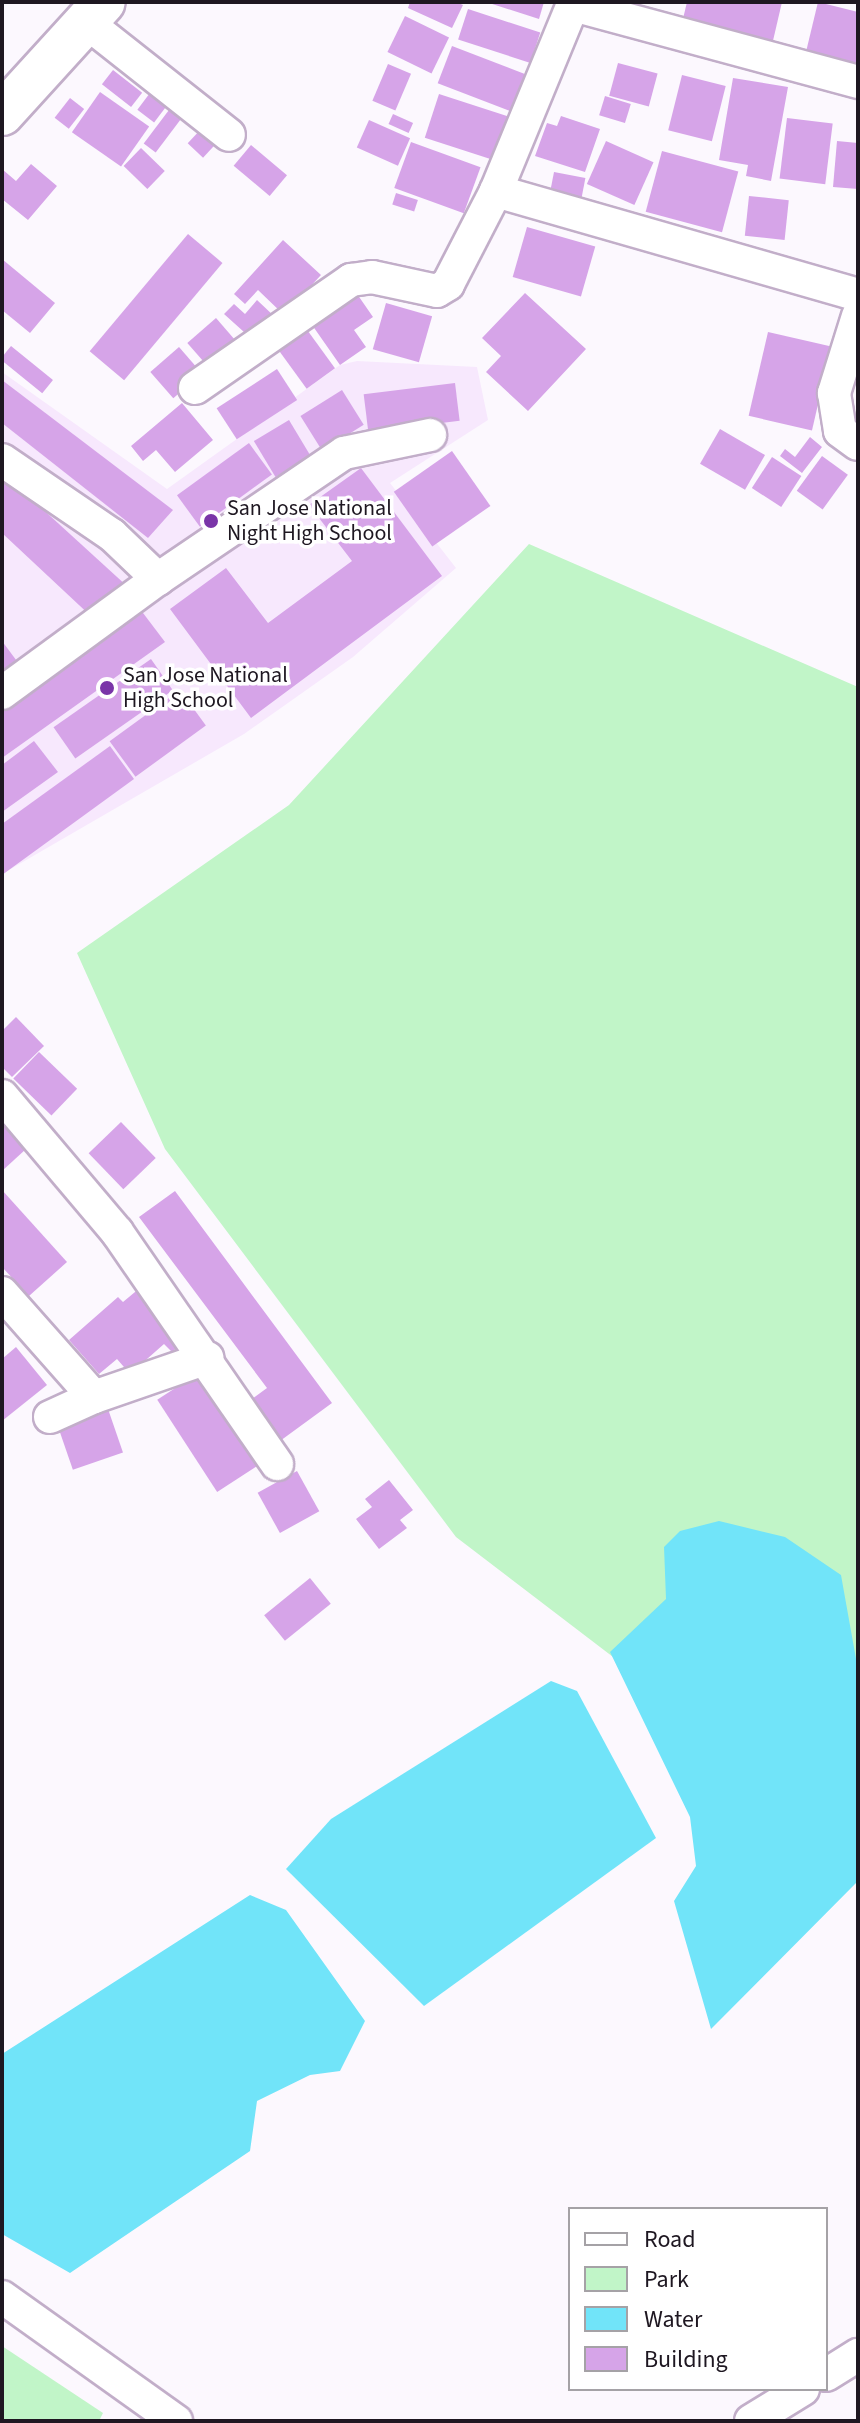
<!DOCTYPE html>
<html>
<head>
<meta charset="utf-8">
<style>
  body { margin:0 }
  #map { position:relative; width:860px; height:2423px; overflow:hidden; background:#fcf8fe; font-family:"Source Sans 3",sans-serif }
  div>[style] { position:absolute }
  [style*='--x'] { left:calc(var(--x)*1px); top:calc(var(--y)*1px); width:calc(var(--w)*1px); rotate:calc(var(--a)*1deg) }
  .built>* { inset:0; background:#f7e8fd }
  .green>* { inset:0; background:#c1f5c8 }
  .water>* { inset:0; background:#71e4f9 }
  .building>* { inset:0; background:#d6a4e8; transform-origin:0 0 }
  .roads { filter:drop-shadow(2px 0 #c2aec9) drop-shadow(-2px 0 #c2aec9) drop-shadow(0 2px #c2aec9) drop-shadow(0 -2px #c2aec9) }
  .minor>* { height:32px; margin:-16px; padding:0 16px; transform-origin:16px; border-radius:16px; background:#fff }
  .major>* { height:42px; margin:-21px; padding:0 21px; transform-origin:21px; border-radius:21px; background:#fff }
  .dots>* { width:22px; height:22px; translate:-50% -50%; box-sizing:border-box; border:4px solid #fff; border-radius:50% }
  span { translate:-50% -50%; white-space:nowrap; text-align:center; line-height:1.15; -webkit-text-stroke:7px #fff; paint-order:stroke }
  .poi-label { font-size:22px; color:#1e1721 }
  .left { translate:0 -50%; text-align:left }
  .frame { position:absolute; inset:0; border:4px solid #1e1721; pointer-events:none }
  .legend { position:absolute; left:568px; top:2207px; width:260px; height:184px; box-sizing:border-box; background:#fff; border:2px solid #a5a2a6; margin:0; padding:10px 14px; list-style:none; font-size:24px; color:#1e1721 }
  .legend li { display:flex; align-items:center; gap:16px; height:40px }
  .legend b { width:40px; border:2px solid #a5a2a6 }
</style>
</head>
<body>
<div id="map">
  <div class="built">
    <i style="clip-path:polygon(357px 361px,477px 367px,488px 420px,390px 483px,456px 568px,353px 657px,244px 734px,2px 874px,2px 372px,167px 489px,340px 365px)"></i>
  </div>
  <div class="green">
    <i style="clip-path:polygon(529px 544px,858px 687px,858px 1844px,456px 1537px,165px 1149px,77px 953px,289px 805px)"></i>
    <i style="clip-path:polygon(2px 2346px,103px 2413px,99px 2421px,2px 2421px)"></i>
  </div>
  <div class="water">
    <i style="clip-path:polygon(719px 1521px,785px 1537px,841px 1575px,858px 1670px,858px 1881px,711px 2029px,674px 1901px,696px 1866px,690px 1817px,610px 1652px,666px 1599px,664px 1547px,680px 1531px)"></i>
    <i style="clip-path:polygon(551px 1681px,577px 1691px,656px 1838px,424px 2006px,286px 1869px,331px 1819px)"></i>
    <i style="clip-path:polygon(250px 1895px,286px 1910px,365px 2021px,340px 2071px,310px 2075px,257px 2101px,250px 2151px,70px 2273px,2px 2234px,2px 2054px)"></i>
  </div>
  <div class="building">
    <i style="clip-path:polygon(410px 2px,456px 2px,463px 5px,452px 28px,408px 8px)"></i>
    <i style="clip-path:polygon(486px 2px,544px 2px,539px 19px)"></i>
    <i style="clip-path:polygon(687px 2px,782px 2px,772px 45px,682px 23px)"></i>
    <i style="clip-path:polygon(818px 2px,858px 12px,858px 69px,805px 56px)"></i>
    <i style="left:468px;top:9px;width:76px;height:32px;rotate:18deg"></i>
    <i style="left:405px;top:16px;width:49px;height:40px;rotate:26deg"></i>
    <i style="left:452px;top:46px;width:78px;height:40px;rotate:21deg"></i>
    <i style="left:618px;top:63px;width:41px;height:34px;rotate:15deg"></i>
    <i style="left:388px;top:64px;width:25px;height:40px;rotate:23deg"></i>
    <i style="left:113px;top:70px;width:37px;height:18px;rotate:38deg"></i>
    <i style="left:682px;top:75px;width:45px;height:57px;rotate:14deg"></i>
    <i style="clip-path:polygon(733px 78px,788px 87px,771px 181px,746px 176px,748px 165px,719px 160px)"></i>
    <i style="left:153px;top:89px;width:21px;height:26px;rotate:37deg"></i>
    <i style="left:100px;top:92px;width:60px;height:49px;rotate:35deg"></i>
    <i style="left:439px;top:94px;width:73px;height:46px;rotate:18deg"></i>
    <i style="left:605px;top:96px;width:27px;height:20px;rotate:17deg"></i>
    <i style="left:70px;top:98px;width:18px;height:25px;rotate:38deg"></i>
    <i style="left:172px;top:106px;width:15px;height:47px;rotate:37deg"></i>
    <i style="left:393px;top:114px;width:22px;height:11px;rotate:24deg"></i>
    <i style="clip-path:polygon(561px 116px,600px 129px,585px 172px,535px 156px,547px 123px,557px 126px)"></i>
    <i style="left:787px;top:118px;width:46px;height:61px;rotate:7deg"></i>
    <i style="left:369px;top:120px;width:45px;height:30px;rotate:24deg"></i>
    <i style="left:202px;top:128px;width:21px;height:21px;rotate:43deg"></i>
    <i style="left:606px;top:141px;width:52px;height:47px;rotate:24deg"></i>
    <i style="clip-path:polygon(837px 141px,858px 143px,858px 189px,833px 187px)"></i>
    <i style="left:411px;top:142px;width:74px;height:49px;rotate:20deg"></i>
    <i style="left:251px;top:145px;width:47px;height:27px;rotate:40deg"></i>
    <i style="left:141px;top:148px;width:33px;height:25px;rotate:44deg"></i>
    <i style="left:662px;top:151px;width:79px;height:63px;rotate:15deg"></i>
    <i style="clip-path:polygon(31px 164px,57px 186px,28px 220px,2px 199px,2px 169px,16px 181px)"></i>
    <i style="left:554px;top:172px;width:32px;height:27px;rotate:11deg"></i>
    <i style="left:396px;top:193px;width:23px;height:12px;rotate:18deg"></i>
    <i style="left:749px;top:196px;width:40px;height:40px;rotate:6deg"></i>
    <i style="left:527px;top:227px;width:71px;height:52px;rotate:16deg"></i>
    <i style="left:188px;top:234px;width:45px;height:153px;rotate:40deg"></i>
    <i style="clip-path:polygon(283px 240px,321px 275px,284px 315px,258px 290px,245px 304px,234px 294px)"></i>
    <i style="clip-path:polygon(2px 259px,55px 303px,30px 333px,2px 310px)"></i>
    <i style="clip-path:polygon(355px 291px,373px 317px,354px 330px,366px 347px,340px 365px,310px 322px)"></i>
    <i style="clip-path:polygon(525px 293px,586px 349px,528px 411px,486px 372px,501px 356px,482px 338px)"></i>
    <i style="clip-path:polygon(257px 300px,275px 317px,254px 341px,224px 314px,234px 304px,245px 314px)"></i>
    <i style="left:386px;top:303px;width:48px;height:48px;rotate:16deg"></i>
    <i style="left:216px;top:318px;width:33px;height:38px;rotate:49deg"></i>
    <i style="left:305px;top:327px;width:51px;height:35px;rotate:54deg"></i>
    <i style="left:768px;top:332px;width:65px;height:86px;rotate:13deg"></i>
    <i style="left:11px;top:346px;width:54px;height:17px;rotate:39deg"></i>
    <i style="left:179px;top:347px;width:35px;height:38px;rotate:49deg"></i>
    <i style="left:277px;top:369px;width:37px;height:72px;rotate:57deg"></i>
    <i style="clip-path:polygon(2px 380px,173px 510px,148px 538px,2px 423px)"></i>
    <i style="left:455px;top:383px;width:38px;height:92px;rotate:83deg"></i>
    <i style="left:342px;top:390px;width:41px;height:49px;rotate:58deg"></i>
    <i style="clip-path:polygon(182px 403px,213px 440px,175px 472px,156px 450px,143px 461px,131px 446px)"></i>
    <i style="left:289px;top:420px;width:42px;height:41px;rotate:59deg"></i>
    <i style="left:720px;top:429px;width:52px;height:40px;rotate:30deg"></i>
    <i style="clip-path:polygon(810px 437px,822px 447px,802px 473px,780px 456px,785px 449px,795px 457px)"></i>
    <i style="left:249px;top:443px;width:39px;height:89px;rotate:54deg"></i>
    <i style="left:452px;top:451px;width:67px;height:71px;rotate:55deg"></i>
    <i style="left:822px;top:456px;width:32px;height:43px;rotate:36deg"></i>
    <i style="left:772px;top:457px;width:35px;height:37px;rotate:33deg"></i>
    <i style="clip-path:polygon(361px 468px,442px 576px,251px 718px,170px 609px,226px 568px,268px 623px,352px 561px,309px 505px)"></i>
    <i style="clip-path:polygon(2px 472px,128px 587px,95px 620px,2px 533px)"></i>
    <i style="clip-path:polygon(140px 609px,165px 642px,2px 758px,2px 707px)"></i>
    <i style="clip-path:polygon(2px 641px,25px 672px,2px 689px)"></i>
    <i style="left:151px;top:659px;width:38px;height:119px;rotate:55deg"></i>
    <i style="left:180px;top:690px;width:44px;height:87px;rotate:54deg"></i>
    <i style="clip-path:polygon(34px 741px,58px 772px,2px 812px,2px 765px)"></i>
    <i style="clip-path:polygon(110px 746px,134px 779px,2px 875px,2px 824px)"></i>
    <i style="clip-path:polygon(16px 1017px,44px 1046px,12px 1077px,2px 1067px,2px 1031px)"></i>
    <i style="left:39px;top:1052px;width:53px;height:37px;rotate:44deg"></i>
    <i style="left:121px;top:1122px;width:50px;height:45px;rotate:46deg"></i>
    <i style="clip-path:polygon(2px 1123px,26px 1149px,2px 1171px)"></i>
    <i style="clip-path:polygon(2px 1190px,67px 1262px,29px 1296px,2px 1267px)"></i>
    <i style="clip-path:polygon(175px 1191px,332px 1403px,280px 1441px,249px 1401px,267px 1388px,139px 1217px)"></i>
    <i style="clip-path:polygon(141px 1287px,188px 1339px,172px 1352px,164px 1344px,130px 1374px,117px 1359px,99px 1374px,69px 1340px,118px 1297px,123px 1302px)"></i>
    <i style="clip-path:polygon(16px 1347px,47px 1385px,2px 1421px,2px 1359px)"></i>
    <i style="left:200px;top:1372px;width:110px;height:51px;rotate:57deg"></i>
    <i style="left:108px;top:1409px;width:46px;height:53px;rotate:71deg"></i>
    <i style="left:297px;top:1471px;width:46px;height:45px;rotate:61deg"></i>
    <i style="clip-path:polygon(389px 1480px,413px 1510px,400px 1520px,407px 1528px,379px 1549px,356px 1519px,372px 1507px,365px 1499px)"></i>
    <i style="left:310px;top:1578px;width:33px;height:59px;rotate:51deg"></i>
  </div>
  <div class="roads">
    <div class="minor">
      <i style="--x:573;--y:5;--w:295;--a:15.1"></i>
      <i style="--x:86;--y:22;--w:182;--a:38.3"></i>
      <i style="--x:496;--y:191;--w:377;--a:16"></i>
      <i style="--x:858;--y:316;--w:81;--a:107.3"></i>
      <i style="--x:834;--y:393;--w:38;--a:81"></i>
      <i style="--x:840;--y:431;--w:22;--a:36"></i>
      <i style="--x:195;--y:388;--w:190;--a:-34.7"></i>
      <i style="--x:351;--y:280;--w:21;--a:-8"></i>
      <i style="--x:372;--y:277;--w:66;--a:12.2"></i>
      <i style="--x:437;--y:291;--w:13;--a:-32"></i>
      <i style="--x:448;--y:284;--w:105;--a:-62.7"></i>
      <i style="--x:496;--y:191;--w:204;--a:-67.6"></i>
      <i style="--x:2;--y:460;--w:133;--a:34.3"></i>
      <i style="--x:112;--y:535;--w:64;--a:43.7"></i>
      <i style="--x:158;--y:579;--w:225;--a:-34.1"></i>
      <i style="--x:344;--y:453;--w:88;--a:-11.8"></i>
      <i style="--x:2;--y:693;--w:193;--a:-36.2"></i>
      <i style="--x:2;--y:1096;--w:178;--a:49.8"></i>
      <i style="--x:117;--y:1232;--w:282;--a:55.4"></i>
      <i style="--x:2;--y:1293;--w:139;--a:48.5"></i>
      <i style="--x:94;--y:1397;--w:120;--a:-19"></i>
      <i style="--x:50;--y:1417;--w:48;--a:-24.4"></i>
      <i style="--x:2;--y:2297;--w:214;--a:35.5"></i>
      <i style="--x:826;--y:2375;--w:38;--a:-32"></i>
      <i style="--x:751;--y:2421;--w:61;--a:-31.6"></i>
    </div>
    <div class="major">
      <i style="--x:2;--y:114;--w:151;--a:-47.7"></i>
    </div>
  </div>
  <div class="dots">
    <i style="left:211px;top:521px;background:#7a35a8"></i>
    <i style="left:107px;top:688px;background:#7a35a8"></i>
  </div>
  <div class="poi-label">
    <span class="left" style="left:227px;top:521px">San Jose National<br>Night High School</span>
    <span class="left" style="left:123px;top:688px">San Jose National<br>High School</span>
  </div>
  <div class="frame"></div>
  <ul class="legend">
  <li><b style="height:10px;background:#fff"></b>Road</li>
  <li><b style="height:22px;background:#c1f5c8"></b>Park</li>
  <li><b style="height:22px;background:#71e4f9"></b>Water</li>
  <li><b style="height:22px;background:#d6a4e8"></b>Building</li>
  </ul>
</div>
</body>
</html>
